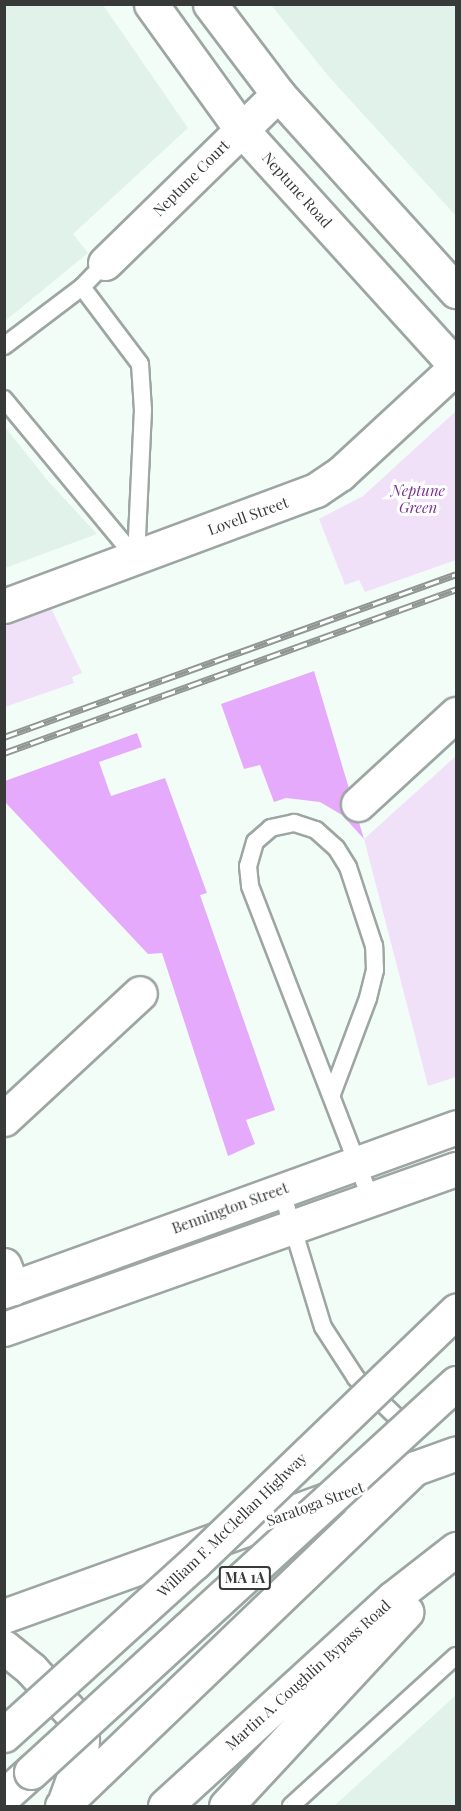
<!DOCTYPE html>
<html>
<head>
<meta charset="utf-8">
<style>
  body { margin:0 }
  #map { position:relative; width:461px; height:1811px; overflow:hidden; background:#f3fdf8; font-family:"Playfair Display",serif }
  div>[style] { position:absolute }
  [style*='--x'] { left:calc(var(--x)*1px); top:calc(var(--y)*1px); width:calc(var(--w)*1px); rotate:calc(var(--a)*1deg) }
  .built>* { inset:0; background:#e0f2ea }
  .green>* { inset:0; background:#f1e1f8 }
  .forest>* { inset:0; background:#e6aafc }
  .roads { filter:drop-shadow(2px 0 #9da6a2) drop-shadow(-2px 0 #9da6a2) drop-shadow(0 2px #9da6a2) drop-shadow(0 -2px #9da6a2) }
  .service>* { height:16px; margin:-8px; padding:0 8px; transform-origin:8px; border-radius:8px; background:#fff }
  .minor>* { height:33px; margin:-16.5px; padding:0 16.5px; transform-origin:16.5px; border-radius:16.5px; background:#fff }
  .secondary>* { height:33px; margin:-16.5px; padding:0 16.5px; transform-origin:16.5px; border-radius:16.5px; background:#fff }
  .trunk>* { height:33px; margin:-16.5px; padding:0 16.5px; transform-origin:16.5px; border-radius:16.5px; background:#fff }
  .motorway>* { height:33px; margin:-16.5px; padding:0 16.5px; transform-origin:16.5px; border-radius:16.5px; background:#fff }
  .rail>* { height:7px; margin-top:-3.5px; transform-origin:0; background:repeating-linear-gradient(90deg,#fff 0 14px,#909693 0 28px); box-sizing:border-box; border-block:2px solid #909693 }
  .bridges { filter:drop-shadow(2px 0 #9da6a2) drop-shadow(-2px 0 #9da6a2) drop-shadow(0 2px #9da6a2) drop-shadow(0 -2px #9da6a2) }
  .motorway-bridge>* { height:33px; margin:-16.5px; padding:0 16.5px; transform-origin:16.5px; border-radius:16.5px; background:#fff }
  span { translate:-50% -50%; white-space:nowrap; text-align:center; line-height:1.15; -webkit-text-stroke:6px #fff; paint-order:stroke }
  .shield-label span { padding:2px 4px; background:#fff; border:2px solid; border-radius:4px; -webkit-text-stroke-width:0 }
  .shield-label { font-size:14px; color:#373a39; font-weight:700 }
  .street-label { font-size:15px; color:#373a39 }
  .park-label { font-size:15px; color:#772f8e; font-style:italic }
  .frame { position:absolute; inset:0; border:6px solid #373a39; pointer-events:none }
</style>
</head>
<body>
<div id="map">
  <div class="built">
    <i style="clip-path:polygon(5px 4px,103px 5px,188px 128px,73px 234px,88px 253px,5px 321px)"></i>
    <i style="clip-path:polygon(271px 5px,456px 5px,456px 216px,330px 78px)"></i>
    <i style="clip-path:polygon(5px 427px,48px 481px,97px 534px,5px 568px)"></i>
    <i style="clip-path:polygon(456px 1695px,456px 1806px,334px 1806px)"></i>
  </div>
  <div class="green">
    <i style="clip-path:polygon(456px 411px,456px 560px,365px 592px,359px 580px,345px 585px,319px 519px,363px 496px)"></i>
    <i style="clip-path:polygon(51px 608px,82px 673px,72px 677px,74px 683px,5px 707px,5px 626px)"></i>
    <i style="clip-path:polygon(456px 756px,456px 1077px,428px 1086px,364px 839px)"></i>
  </div>
  <div class="forest">
    <i style="clip-path:polygon(314px 671px,364px 839px,342px 815px,320px 802px,286px 798px,274px 802px,260px 765px,244px 769px,221px 704px)"></i>
    <i style="clip-path:polygon(137px 733px,142px 747px,99px 762px,111px 796px,165px 778px,207px 893px,200px 895px,275px 1110px,246px 1120px,255px 1144px,228px 1156px,162px 953px,148px 954px,5px 802px,5px 781px)"></i>
  </div>
  <div class="roads">
    <div class="service">
      <i style="--x:82;--y:287;--w:96;--a:53"></i>
      <i style="--x:140;--y:364;--w:46;--a:86.3"></i>
      <i style="--x:143;--y:410;--w:148;--a:92.7"></i>
      <i style="--x:4;--y:346;--w:98;--a:-37.1"></i>
      <i style="--x:82;--y:287;--w:33;--a:-46"></i>
      <i style="--x:4;--y:399;--w:207;--a:50.3"></i>
      <i style="--x:332;--y:1094;--w:103;--a:-69.4"></i>
      <i style="--x:368;--y:998;--w:29;--a:-76"></i>
      <i style="--x:375;--y:970;--w:24;--a:-92"></i>
      <i style="--x:374;--y:946;--w:83;--a:-108.2"></i>
      <i style="--x:348;--y:867;--w:22;--a:-122"></i>
      <i style="--x:336;--y:848;--w:27;--a:-138"></i>
      <i style="--x:316;--y:830;--w:23;--a:-162"></i>
      <i style="--x:294;--y:823;--w:24;--a:168"></i>
      <i style="--x:271;--y:828;--w:21;--a:139"></i>
      <i style="--x:255;--y:842;--w:25;--a:106"></i>
      <i style="--x:248;--y:866;--w:20;--a:84"></i>
      <i style="--x:250;--y:886;--w:337;--a:68.9"></i>
      <i style="--x:281;--y:1189;--w:144;--a:73.1"></i>
      <i style="--x:323;--y:1327;--w:61;--a:57.1"></i>
      <i style="--x:356;--y:1378;--w:75;--a:43.9"></i>
      <i style="--x:291;--y:1806;--w:223;--a:-42.3"></i>
    </div>
    <div class="minor">
      <i style="--x:151;--y:4;--w:154;--a:54.2"></i>
      <i style="--x:241;--y:129;--w:320;--a:47.8"></i>
      <i style="--x:210;--y:4;--w:113;--a:52.9"></i>
      <i style="--x:278;--y:94;--w:266;--a:47.9"></i>
      <i style="--x:105;--y:263;--w:242;--a:-44.3"></i>
      <i style="--x:4;--y:606;--w:333;--a:-20.4"></i>
      <i style="--x:316;--y:490;--w:29;--a:-34"></i>
      <i style="--x:340;--y:474;--w:158;--a:-42.7"></i>
      <i style="--x:358;--y:804;--w:133;--a:-42.6"></i>
      <i style="--x:4;--y:1119;--w:185;--a:-42.8"></i>
      <i style="--x:4;--y:1265;--w:25;--a:69"></i>
      <i style="--x:165;--y:1806;--w:309;--a:-42.4"></i>
      <i style="--x:393;--y:1598;--w:80;--a:-37.9"></i>
      <i style="--x:226;--y:1806;--w:265;--a:-47.1"></i>
    </div>
    <div class="secondary">
      <i style="--x:4;--y:1291;--w:481;--a:-19.9"></i>
      <i style="--x:4;--y:1329;--w:479;--a:-19.5"></i>
      <i style="--x:4;--y:1616;--w:480;--a:-19.8"></i>
    </div>
    <div class="trunk">
      <i style="--x:4;--y:1647;--w:35;--a:39"></i>
      <i style="--x:31;--y:1669;--w:67;--a:47.4"></i>
      <i style="--x:76;--y:1718;--w:21;--a:73"></i>
      <i style="--x:82;--y:1738;--w:19;--a:93"></i>
      <i style="--x:81;--y:1757;--w:44;--a:110.1"></i>
      <i style="--x:62;--y:1806;--w:488;--a:-43.8"></i>
    </div>
    <div class="motorway">
      <i style="--x:4;--y:1796;--w:36;--a:-42"></i>
    </div>
  </div>
  <div class="rail">
    <i style="--x:4;--y:737;--w:480;--a:-19.8"></i>
    <i style="--x:4;--y:753;--w:481;--a:-19.9"></i>
  </div>
  <div class="bridges">
    <div class="motorway-bridge">
      <i style="--x:4;--y:1735;--w:256;--a:-42.2"></i>
      <i style="--x:194;--y:1563;--w:364;--a:-43.9"></i>
      <i style="--x:31;--y:1772;--w:576;--a:-42.47"></i>
    </div>
  </div>
  <div class="shield-label">
    <span style="left:245px;top:1578px">MA 1A</span>
  </div>
  <div class="street-label">
    <span style="left:191px;top:178px;rotate:-45deg">Neptune Court</span>
    <span style="left:297px;top:190px;rotate:48deg">Neptune Road</span>
    <span style="left:248px;top:516px;rotate:-20deg">Lovell Street</span>
    <span style="left:230px;top:1208px;rotate:-20deg">Bennington Street</span>
    <span style="left:315px;top:1504px;rotate:-20deg">Saratoga Street</span>
    <span style="left:232px;top:1525px;rotate:-44deg">William F. McClellan Highway</span>
    <span style="left:308px;top:1675px;rotate:-42deg">Martin A. Coughlin Bypass Road</span>
  </div>
  <div class="park-label">
    <span style="left:418px;top:499px">Neptune<br>Green</span>
  </div>
  <div class="frame"></div>
</div>
</body>
</html>
